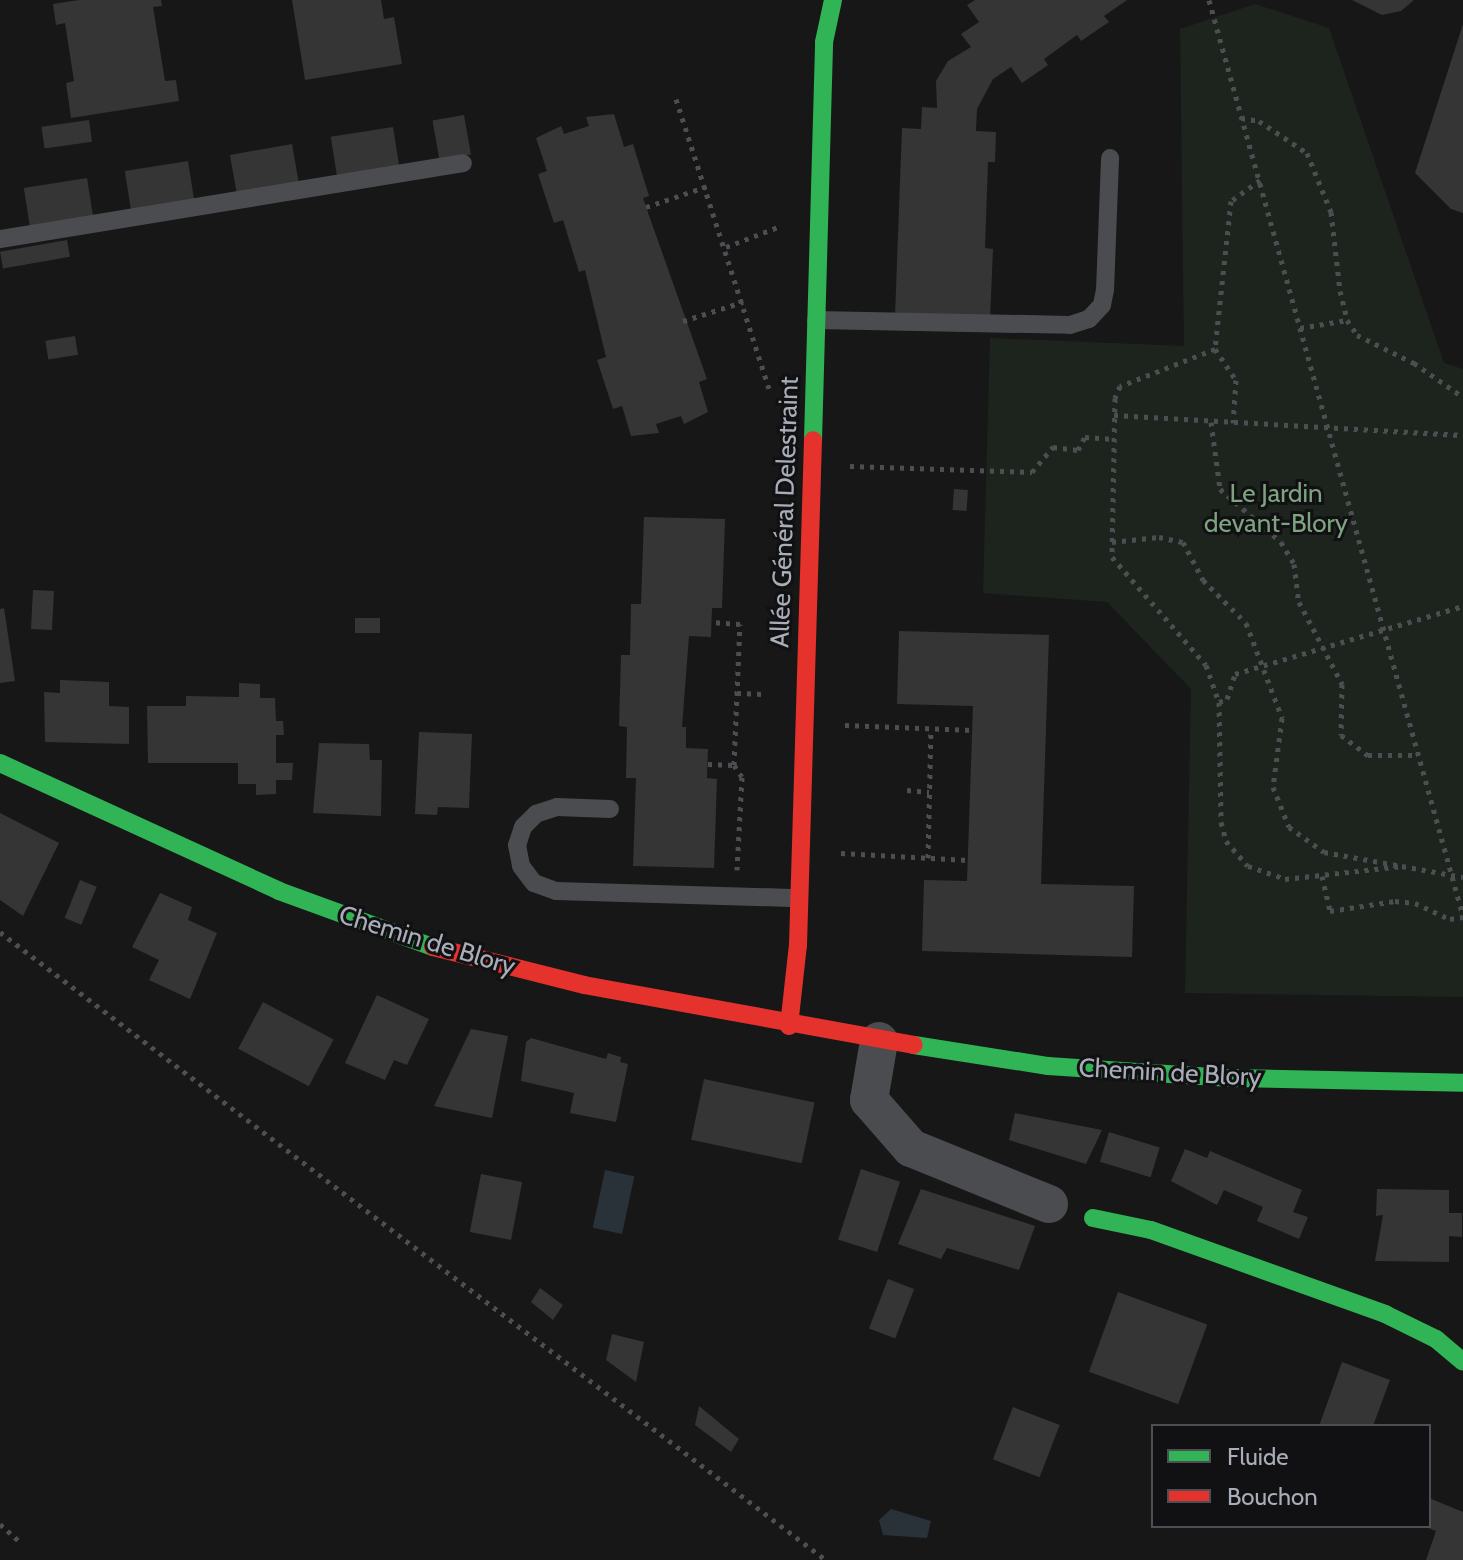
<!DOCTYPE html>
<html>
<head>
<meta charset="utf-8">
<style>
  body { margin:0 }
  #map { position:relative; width:1463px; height:1560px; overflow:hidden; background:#171717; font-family:Cabin,sans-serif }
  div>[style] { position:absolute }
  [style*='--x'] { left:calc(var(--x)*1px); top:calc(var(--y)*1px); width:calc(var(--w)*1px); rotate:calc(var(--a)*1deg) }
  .green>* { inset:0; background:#1d241e }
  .water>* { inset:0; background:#2a3239; transform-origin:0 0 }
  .building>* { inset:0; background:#353536; transform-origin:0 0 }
  .path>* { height:5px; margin-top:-2.5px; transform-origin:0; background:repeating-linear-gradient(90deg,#4d4e52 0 4px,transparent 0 10px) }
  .lane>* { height:18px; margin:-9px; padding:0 9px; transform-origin:9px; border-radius:9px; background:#4b4c50 }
  .street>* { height:38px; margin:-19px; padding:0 19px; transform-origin:19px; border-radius:19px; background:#4b4c50 }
  .fast>* { height:18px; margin:-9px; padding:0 9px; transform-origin:9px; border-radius:9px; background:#30b455 }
  .jam>* { height:18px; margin:-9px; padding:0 9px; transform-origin:9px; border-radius:9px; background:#e5322d }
  span { translate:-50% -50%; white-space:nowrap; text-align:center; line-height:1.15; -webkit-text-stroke:6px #111113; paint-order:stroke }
  .park-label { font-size:26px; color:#7fa381 }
  .street-label { font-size:26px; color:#a8adb8 }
  .legend { position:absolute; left:1151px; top:1424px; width:280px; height:104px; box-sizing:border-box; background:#111113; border:2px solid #4d4f55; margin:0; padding:10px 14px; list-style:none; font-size:24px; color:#a8adb8 }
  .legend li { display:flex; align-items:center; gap:16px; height:40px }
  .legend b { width:40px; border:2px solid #4d4f55 }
</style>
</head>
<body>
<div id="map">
  <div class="green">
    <i style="clip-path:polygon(1255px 4px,1329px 28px,1444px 363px,1463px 369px,1463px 997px,1185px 993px,1191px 689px,1107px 602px,983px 593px,990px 338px,1184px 346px,1180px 29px)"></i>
  </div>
  <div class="water">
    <i style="left:605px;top:1170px;width:30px;height:59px;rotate:12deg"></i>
    <i style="clip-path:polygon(891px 1509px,931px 1521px,927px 1538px,883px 1535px,879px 1520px)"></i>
  </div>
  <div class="building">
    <i style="clip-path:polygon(79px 0,161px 0,162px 6px,153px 7px,165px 81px,176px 80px,179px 101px,71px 118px,66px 83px,74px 81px,65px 23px,56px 25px,53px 4px)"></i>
    <i style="clip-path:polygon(292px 0,381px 0,384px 19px,394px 17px,402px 64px,305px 80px)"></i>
    <i style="clip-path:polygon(975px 0,1127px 0,1104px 16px,1109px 22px,1081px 41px,1077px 35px,1044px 59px,1048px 65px,1022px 83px,1011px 67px,993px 79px,977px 109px,976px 131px,996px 132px,995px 162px,988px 162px,985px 248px,993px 249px,990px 320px,895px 316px,902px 128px,921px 129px,922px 107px,937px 108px,936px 81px,948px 61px,971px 47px,961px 34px,979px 22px,967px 5px)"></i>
    <i style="clip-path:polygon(1352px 0,1414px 0,1401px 11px,1382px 15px)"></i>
    <i style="clip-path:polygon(1463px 24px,1463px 213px,1451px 209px,1415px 173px)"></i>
    <i style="clip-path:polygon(614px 114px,624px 147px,633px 144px,649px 196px,643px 198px,646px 207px,707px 379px,699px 382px,708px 412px,684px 424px,681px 416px,656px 424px,659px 433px,631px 436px,622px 406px,613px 409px,597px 360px,606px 357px,585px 270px,579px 272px,563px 220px,554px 223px,538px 174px,547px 171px,536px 138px,561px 126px,564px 134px,589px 126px,586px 117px)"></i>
    <i style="left:464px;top:115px;width:40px;height:32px;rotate:80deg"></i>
    <i style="left:89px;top:120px;width:22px;height:48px;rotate:82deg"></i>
    <i style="left:393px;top:127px;width:39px;height:63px;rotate:81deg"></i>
    <i style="left:292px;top:144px;width:39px;height:63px;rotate:80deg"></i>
    <i style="left:188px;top:161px;width:39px;height:64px;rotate:81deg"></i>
    <i style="left:87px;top:178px;width:39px;height:64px;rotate:81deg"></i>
    <i style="left:67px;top:240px;width:17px;height:68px;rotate:80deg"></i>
    <i style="left:75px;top:336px;width:19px;height:30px;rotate:81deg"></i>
    <i style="left:954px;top:489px;width:14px;height:21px;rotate:4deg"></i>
    <i style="clip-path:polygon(644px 517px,725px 519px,722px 608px,712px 608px,711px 637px,689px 636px,682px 727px,686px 727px,686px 748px,708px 749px,707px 778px,717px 779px,714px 868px,633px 866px,636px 778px,626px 778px,627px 727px,619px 726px,621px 655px,630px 655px,631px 604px,641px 604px)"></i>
    <i style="left:33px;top:590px;width:21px;height:39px;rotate:3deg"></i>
    <i style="clip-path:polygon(4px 608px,15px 681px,0 683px,0 609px)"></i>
    <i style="left:355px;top:618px;width:25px;height:15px"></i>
    <i style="clip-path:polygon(899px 631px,1049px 635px,1041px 884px,1134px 886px,1132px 957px,922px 951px,924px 880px,967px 881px,973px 706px,897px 704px)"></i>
    <i style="clip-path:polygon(60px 680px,109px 682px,109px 706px,129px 707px,129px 744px,45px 742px,44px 692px,60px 693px)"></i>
    <i style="clip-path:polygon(239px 683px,260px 684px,260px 698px,275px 698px,276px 721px,283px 721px,284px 735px,276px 735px,276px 763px,293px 763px,292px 780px,276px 780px,276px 794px,256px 795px,256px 784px,238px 784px,238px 763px,148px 763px,147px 706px,186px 706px,186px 696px,239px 697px)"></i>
    <i style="clip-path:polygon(419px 732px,472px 734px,469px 808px,438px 807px,437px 815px,415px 814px)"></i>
    <i style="clip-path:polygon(319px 743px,369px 744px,370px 760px,382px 760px,381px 816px,313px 813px)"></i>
    <i style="clip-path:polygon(0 813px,59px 843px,23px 916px,0 900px)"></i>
    <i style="left:80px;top:880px;width:18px;height:41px;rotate:22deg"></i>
    <i style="clip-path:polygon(160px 893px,192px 907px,188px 920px,217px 933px,190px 999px,149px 980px,159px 960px,132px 947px)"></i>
    <i style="clip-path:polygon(377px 995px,429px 1019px,407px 1065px,394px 1060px,385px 1080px,345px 1063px)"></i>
    <i style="left:263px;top:1002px;width:80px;height:53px;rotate:28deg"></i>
    <i style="clip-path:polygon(471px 1029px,508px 1036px,492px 1118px,434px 1106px)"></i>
    <i style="clip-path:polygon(531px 1038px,606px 1059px,608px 1053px,621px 1057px,620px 1062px,628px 1064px,616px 1122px,570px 1113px,574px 1093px,521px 1081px,526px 1042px)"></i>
    <i style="left:704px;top:1079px;width:113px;height:62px;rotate:12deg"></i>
    <i style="clip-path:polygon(1015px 1113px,1102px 1130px,1086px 1164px,1009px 1140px)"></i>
    <i style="left:1109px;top:1132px;width:53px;height:31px;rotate:17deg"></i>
    <i style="clip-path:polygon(1185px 1149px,1207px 1158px,1210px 1151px,1302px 1190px,1293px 1212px,1308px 1217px,1299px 1239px,1257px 1221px,1263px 1207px,1224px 1190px,1217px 1205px,1171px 1181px)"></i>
    <i style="left:861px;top:1169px;width:41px;height:74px;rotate:18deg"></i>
    <i style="left:481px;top:1174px;width:42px;height:59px;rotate:11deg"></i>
    <i style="clip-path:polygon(921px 1189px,1035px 1226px,1019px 1270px,947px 1248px,941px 1259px,898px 1244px)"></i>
    <i style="clip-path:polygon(1377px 1189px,1449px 1190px,1449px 1213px,1462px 1213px,1462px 1237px,1449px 1236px,1449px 1262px,1375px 1261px,1383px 1215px,1376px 1216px)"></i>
    <i style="left:888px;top:1279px;width:28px;height:53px;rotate:21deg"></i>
    <i style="clip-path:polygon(540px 1288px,563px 1305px,553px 1320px,531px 1302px)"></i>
    <i style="left:1118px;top:1292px;width:95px;height:85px;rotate:20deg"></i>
    <i style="clip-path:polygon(612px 1334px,644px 1342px,636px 1382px,606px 1360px)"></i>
    <i style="clip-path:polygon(1342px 1362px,1390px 1380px,1373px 1426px,1319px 1426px)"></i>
    <i style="clip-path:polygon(699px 1406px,739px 1439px,731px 1452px,695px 1425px)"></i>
    <i style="left:1013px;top:1407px;width:50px;height:56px;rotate:21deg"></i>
    <i style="clip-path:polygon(1429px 1498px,1463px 1512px,1463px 1560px,1426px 1560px,1436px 1531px,1423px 1526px,1429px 1526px)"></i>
  </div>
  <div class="path">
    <i style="--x:1209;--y:0;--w:951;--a:74.5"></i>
    <i style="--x:676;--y:99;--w:307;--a:72.2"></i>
    <i style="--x:1241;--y:118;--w:18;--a:9"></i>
    <i style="--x:1259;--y:121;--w:58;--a:33.7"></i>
    <i style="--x:1307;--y:153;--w:64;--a:67.9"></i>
    <i style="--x:1331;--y:212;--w:80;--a:83.5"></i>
    <i style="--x:1340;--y:291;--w:30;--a:76"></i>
    <i style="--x:1347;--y:320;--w:18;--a:56"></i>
    <i style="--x:1357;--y:335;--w:64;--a:26.2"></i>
    <i style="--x:1414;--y:363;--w:60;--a:34.8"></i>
    <i style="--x:1260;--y:180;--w:36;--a:144"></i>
    <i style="--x:1231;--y:201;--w:149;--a:96.2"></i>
    <i style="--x:1215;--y:349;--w:102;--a:158.7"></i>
    <i style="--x:1120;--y:386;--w:13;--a:113"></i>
    <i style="--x:1115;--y:398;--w:159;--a:91.1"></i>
    <i style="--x:1112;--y:557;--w:143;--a:49"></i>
    <i style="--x:1206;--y:665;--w:39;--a:71"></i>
    <i style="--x:1219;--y:702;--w:9;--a:-21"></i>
    <i style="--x:1227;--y:699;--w:26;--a:-72"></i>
    <i style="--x:1235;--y:674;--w:238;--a:-16.6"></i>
    <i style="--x:646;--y:207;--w:65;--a:-18.7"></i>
    <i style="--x:726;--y:247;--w:56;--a:-21"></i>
    <i style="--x:683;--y:321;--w:63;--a:-17.6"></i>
    <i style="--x:1300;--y:328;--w:48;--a:-9.7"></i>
    <i style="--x:1215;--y:349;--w:37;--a:56"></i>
    <i style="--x:1236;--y:380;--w:43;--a:94"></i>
    <i style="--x:1114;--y:415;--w:350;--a:3.3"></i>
    <i style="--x:1211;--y:422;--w:68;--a:82.3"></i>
    <i style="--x:1220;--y:489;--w:81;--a:41"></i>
    <i style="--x:1281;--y:542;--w:26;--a:59"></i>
    <i style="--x:1294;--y:564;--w:38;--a:83"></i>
    <i style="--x:1299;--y:602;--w:93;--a:62.3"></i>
    <i style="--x:1342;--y:684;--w:51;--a:91.1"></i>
    <i style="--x:1341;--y:735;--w:34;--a:37"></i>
    <i style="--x:1368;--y:755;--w:49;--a:0"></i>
    <i style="--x:850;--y:466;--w:182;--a:1.9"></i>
    <i style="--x:1032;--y:472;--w:33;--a:-50"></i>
    <i style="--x:1053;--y:447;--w:25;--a:7"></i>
    <i style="--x:1078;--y:450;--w:15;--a:-62"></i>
    <i style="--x:1085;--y:437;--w:29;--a:4"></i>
    <i style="--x:1112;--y:542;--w:47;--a:-6.1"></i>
    <i style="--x:1159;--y:537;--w:25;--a:12"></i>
    <i style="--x:1183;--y:542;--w:43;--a:62.2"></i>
    <i style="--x:1203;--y:580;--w:61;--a:45"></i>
    <i style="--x:1246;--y:623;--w:102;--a:69.2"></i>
    <i style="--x:1282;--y:718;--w:70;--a:97.4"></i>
    <i style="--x:1273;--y:787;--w:43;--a:68.2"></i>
    <i style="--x:1289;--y:827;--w:43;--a:35.5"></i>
    <i style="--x:1324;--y:852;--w:79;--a:10.2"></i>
    <i style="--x:737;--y:693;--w:27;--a:2"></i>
    <i style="--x:1219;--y:702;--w:120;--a:89"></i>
    <i style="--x:1221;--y:822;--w:20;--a:75"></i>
    <i style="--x:1226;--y:841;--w:33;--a:49"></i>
    <i style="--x:1248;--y:866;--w:39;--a:19"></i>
    <i style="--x:1285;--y:879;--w:118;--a:-6.3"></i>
    <i style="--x:1402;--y:866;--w:62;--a:10.2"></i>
    <i style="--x:845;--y:725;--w:127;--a:2.3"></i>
    <i style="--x:708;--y:764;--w:26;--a:2"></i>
    <i style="--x:734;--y:765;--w:141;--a:-87.6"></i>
    <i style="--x:740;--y:624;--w:29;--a:-176"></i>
    <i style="--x:734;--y:765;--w:14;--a:56"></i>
    <i style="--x:742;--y:777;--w:93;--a:93.1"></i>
    <i style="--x:907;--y:790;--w:22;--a:5"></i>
    <i style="--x:841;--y:853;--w:127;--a:3.2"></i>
    <i style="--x:928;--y:858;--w:129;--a:-88.7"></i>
    <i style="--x:1322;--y:876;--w:36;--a:77"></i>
    <i style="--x:1330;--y:911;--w:66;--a:-8.7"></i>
    <i style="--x:1395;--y:901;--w:20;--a:6"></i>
    <i style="--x:1415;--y:903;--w:38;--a:25"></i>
    <i style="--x:1450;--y:919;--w:13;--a:-9"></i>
    <i style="--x:0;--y:932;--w:1038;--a:37.25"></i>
    <i style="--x:0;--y:1524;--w:28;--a:42"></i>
  </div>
  <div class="lane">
    <i style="--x:0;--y:239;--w:469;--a:-9.3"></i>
    <i style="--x:816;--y:320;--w:254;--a:1.1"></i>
    <i style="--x:1070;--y:325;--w:20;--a:-18"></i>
    <i style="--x:1089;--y:319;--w:19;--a:-47"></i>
    <i style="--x:1102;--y:305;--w:15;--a:-79"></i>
    <i style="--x:1105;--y:290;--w:132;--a:-87.8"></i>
    <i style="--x:610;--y:809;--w:53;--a:-177.8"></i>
    <i style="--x:557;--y:807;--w:22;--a:162"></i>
    <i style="--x:536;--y:814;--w:18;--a:135"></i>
    <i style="--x:523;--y:827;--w:19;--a:108"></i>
    <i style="--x:517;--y:845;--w:21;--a:79"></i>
    <i style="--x:521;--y:866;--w:21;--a:53"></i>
    <i style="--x:534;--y:883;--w:23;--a:20"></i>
    <i style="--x:556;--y:891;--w:243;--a:1.7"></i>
  </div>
  <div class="street">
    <i style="--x:879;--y:1041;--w:60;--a:99.6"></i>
    <i style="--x:869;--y:1100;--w:64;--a:48.8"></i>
    <i style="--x:911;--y:1148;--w:149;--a:22.1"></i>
  </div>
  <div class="fast">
    <i style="--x:813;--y:440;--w:398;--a:-88.4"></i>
    <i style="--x:824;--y:42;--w:43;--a:-77.9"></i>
    <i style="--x:0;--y:763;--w:307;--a:24.6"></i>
    <i style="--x:279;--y:891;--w:164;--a:20"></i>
    <i style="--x:914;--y:1045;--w:136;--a:8.9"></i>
    <i style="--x:1048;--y:1066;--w:183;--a:3.8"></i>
    <i style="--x:1231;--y:1078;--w:232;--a:1.2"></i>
    <i style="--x:1093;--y:1218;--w:59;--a:11.7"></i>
    <i style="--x:1151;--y:1230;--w:249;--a:19.7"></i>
    <i style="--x:1385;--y:1314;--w:57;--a:26.1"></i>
    <i style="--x:1436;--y:1339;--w:35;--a:40"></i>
  </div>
  <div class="jam">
    <i style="--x:433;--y:947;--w:156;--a:14.1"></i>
    <i style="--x:584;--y:985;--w:335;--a:10.3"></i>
    <i style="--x:789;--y:1026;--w:81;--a:-83.7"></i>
    <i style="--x:798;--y:945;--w:505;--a:-88.3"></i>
  </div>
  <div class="park-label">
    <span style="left:1276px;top:509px">Le Jardin<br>devant-Blory</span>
  </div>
  <div class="street-label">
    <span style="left:785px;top:512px;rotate:-88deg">Allée Général Delestraint</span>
    <span style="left:427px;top:941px;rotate:17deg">Chemin de Blory</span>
    <span style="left:1170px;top:1073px;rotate:3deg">Chemin de Blory</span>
  </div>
  <ul class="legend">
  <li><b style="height:10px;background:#30b455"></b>Fluide</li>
  <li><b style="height:10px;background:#e5322d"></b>Bouchon</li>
  </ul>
</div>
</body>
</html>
